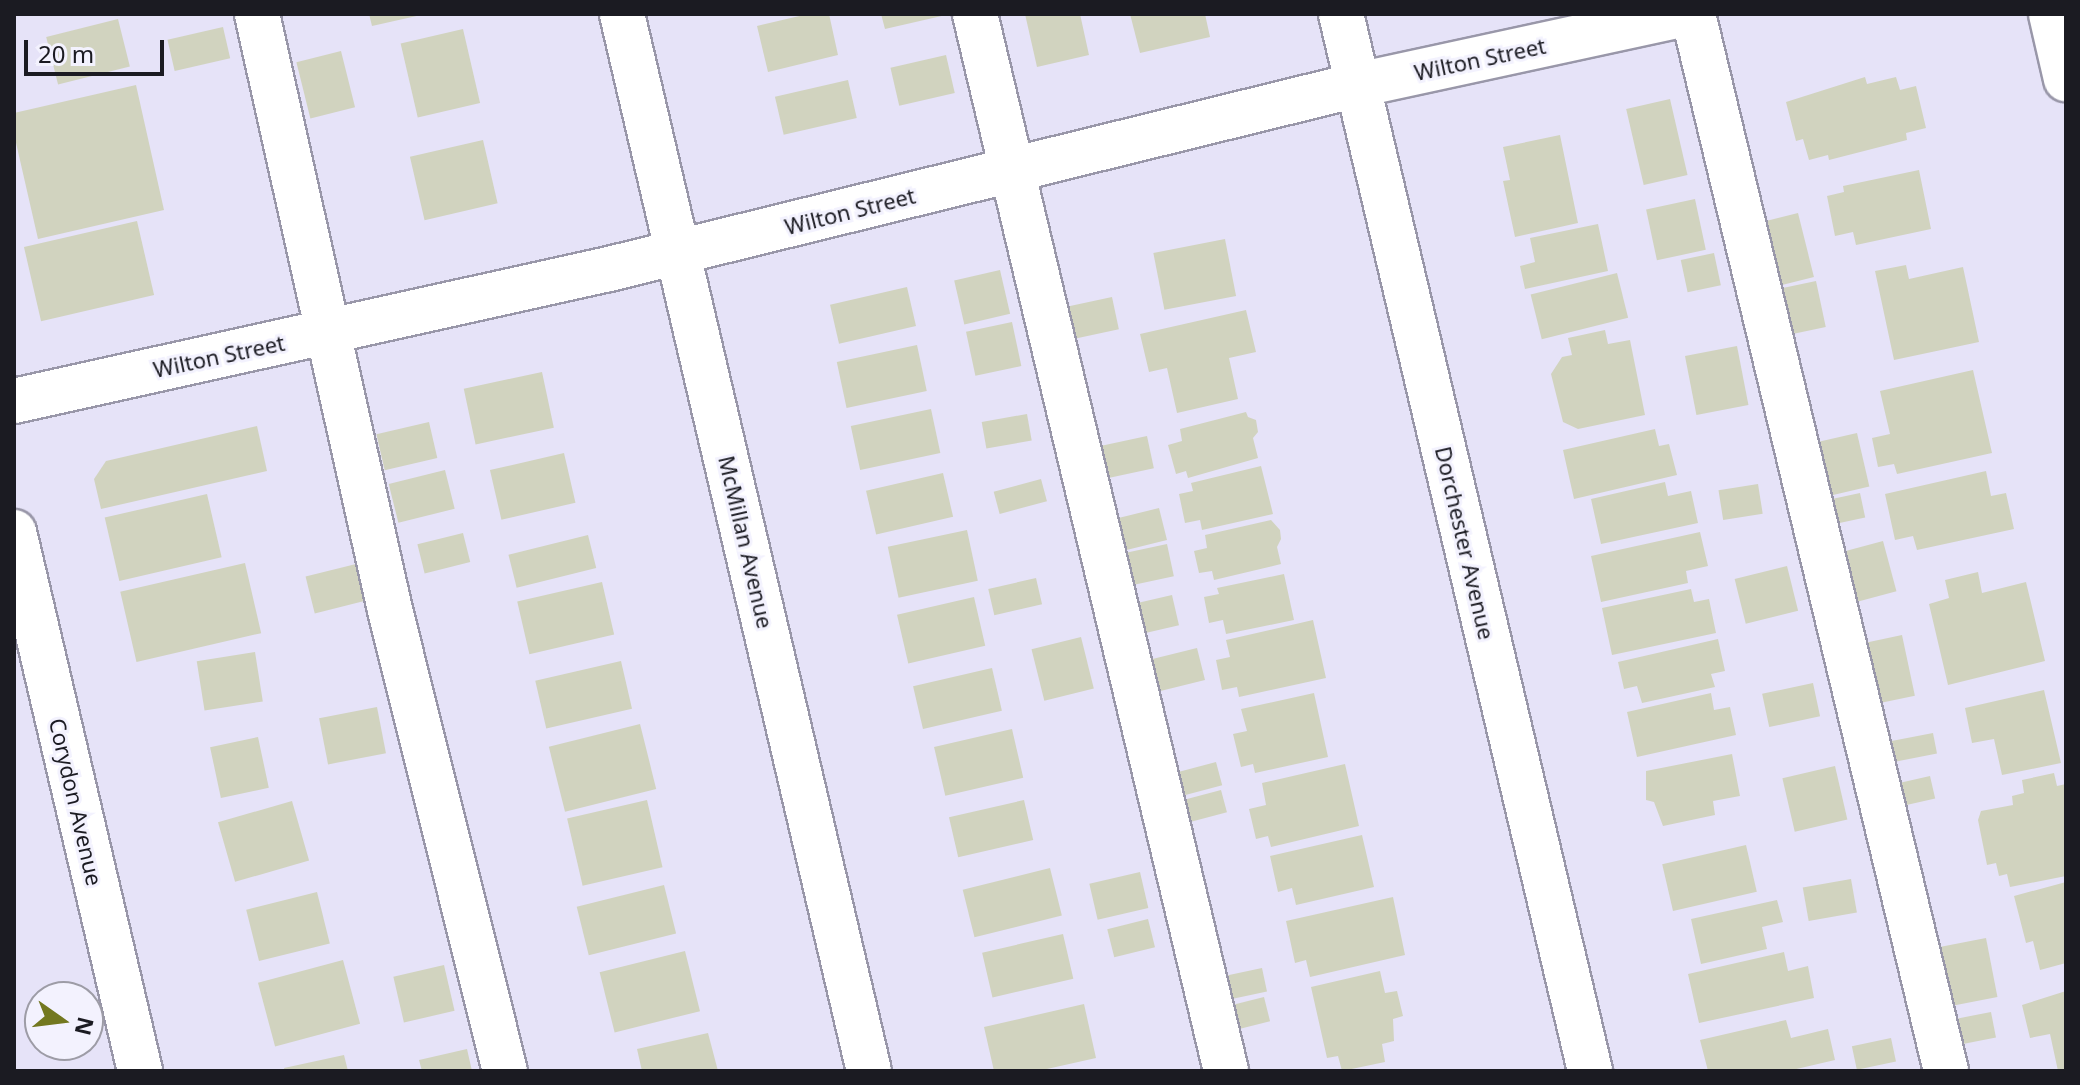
<!DOCTYPE html>
<html>
<head>
<meta charset="utf-8">
<style>
  body { margin:0 }
  #map { position:relative; width:2080px; height:1085px; overflow:hidden; background:#e6e3f8; font-family:"Noto Sans",sans-serif }
  div>[style] { position:absolute }
  [style*='--x'] { left:calc(var(--x)*1px); top:calc(var(--y)*1px); width:calc(var(--w)*1px); rotate:calc(var(--a)*1deg) }
  .building>* { inset:0; background:#d1d3bf; transform-origin:0 0 }
  .roads { filter:drop-shadow(2px 0 #9997a9) drop-shadow(-2px 0 #9997a9) drop-shadow(0 2px #9997a9) drop-shadow(0 -2px #9997a9) }
  .minor>* { height:44px; margin:-22px; padding:0 22px; transform-origin:22px; border-radius:22px; background:#fff }
  .major>* { height:44px; margin:-22px; padding:0 22px; transform-origin:22px; border-radius:22px; background:#fff }
  span { translate:-50% -50%; white-space:nowrap; text-align:center; line-height:1.15; -webkit-text-stroke:6px #f3f2fe; paint-order:stroke }
  .street-label { font-size:22px; color:#1b1b22 }
  .frame { position:absolute; inset:0; border:16px solid #1b1b22; pointer-events:none }
  .north { position:absolute; left:24px; top:981px; width:80px; height:80px; box-sizing:border-box; background:#f3f2fe; border:2px solid #9d9ca6; border-radius:50%; rotate:104deg; font-size:22px; font-weight:700; line-height:32px; text-align:center; color:#1b1b22 }
  .north::after { content:''; display:block; margin:auto; width:28px; height:36px; background:#737820; clip-path:polygon(50% 0,100% 100%,50% 72%,0 100%) }
  .scale { position:absolute; left:24px; top:40px; width:140px; height:36px; box-sizing:border-box; border:4px solid #1b1b22; border-top:0; padding-left:10px; font-size:24px; line-height:28px; white-space:nowrap; color:#1b1b22; -webkit-text-stroke:6px #f3f2fe; paint-order:stroke }
</style>
</head>
<body>
<div id="map">
  <div class="building">
    <i style="clip-path:polygon(369px 14px,420px 14px,421px 15px,372px 26px)"></i>
    <i style="clip-path:polygon(808px 14px,829px 14px,838px 55px,768px 72px,757px 26px)"></i>
    <i style="clip-path:polygon(881px 14px,946px 14px,946px 15px,885px 29px)"></i>
    <i style="clip-path:polygon(1025px 14px,1080px 14px,1089px 55px,1037px 67px)"></i>
    <i style="clip-path:polygon(1130px 14px,1205px 14px,1210px 37px,1140px 53px)"></i>
    <i style="left:118px;top:19px;width:49px;height:74px;rotate:76deg"></i>
    <i style="left:223px;top:27px;width:32px;height:57px;rotate:77deg"></i>
    <i style="left:463px;top:29px;width:76px;height:64px;rotate:77deg"></i>
    <i style="left:341px;top:51px;width:58px;height:46px;rotate:76deg"></i>
    <i style="left:946px;top:55px;width:39px;height:57px;rotate:77deg"></i>
    <i style="clip-path:polygon(1865px 77px,1867px 84px,1896px 77px,1900px 90px,1916px 86px,1926px 128px,1906px 133px,1907px 140px,1829px 160px,1828px 155px,1809px 160px,1803px 139px,1796px 141px,1786px 102px)"></i>
    <i style="left:848px;top:80px;width:39px;height:75px;rotate:77deg"></i>
    <i style="clip-path:polygon(136px 85px,164px 210px,38px 239px,14px 134px,14px 113px)"></i>
    <i style="left:1670px;top:99px;width:78px;height:45px;rotate:77deg"></i>
    <i style="clip-path:polygon(1560px 135px,1578px 223px,1515px 237px,1503px 181px,1510px 180px,1503px 147px)"></i>
    <i style="left:483px;top:140px;width:65px;height:75px;rotate:77deg"></i>
    <i style="clip-path:polygon(1919px 170px,1931px 229px,1856px 245px,1853px 232px,1835px 236px,1827px 196px,1844px 192px,1843px 186px)"></i>
    <i style="left:1695px;top:199px;width:52px;height:50px;rotate:78deg"></i>
    <i style="left:1798px;top:213px;width:66px;height:38px;rotate:76deg"></i>
    <i style="left:137px;top:221px;width:76px;height:116px;rotate:77deg"></i>
    <i style="clip-path:polygon(1598px 224px,1608px 271px,1525px 289px,1520px 266px,1535px 262px,1530px 238px)"></i>
    <i style="left:1225px;top:239px;width:58px;height:73px;rotate:79deg"></i>
    <i style="left:1714px;top:253px;width:33px;height:34px;rotate:78deg"></i>
    <i style="clip-path:polygon(1906px 265px,1909px 279px,1963px 267px,1979px 342px,1894px 360px,1875px 271px)"></i>
    <i style="left:1000px;top:270px;width:45px;height:47px;rotate:77deg"></i>
    <i style="left:1617px;top:273px;width:46px;height:89px;rotate:76deg"></i>
    <i style="left:1816px;top:281px;width:47px;height:40px;rotate:78deg"></i>
    <i style="left:907px;top:287px;width:40px;height:79px;rotate:77deg"></i>
    <i style="left:1112px;top:297px;width:33px;height:50px;rotate:78deg"></i>
    <i style="clip-path:polygon(1246px 310px,1256px 352px,1229px 358px,1238px 399px,1177px 413px,1167px 368px,1149px 372px,1140px 334px)"></i>
    <i style="left:1012px;top:322px;width:45px;height:47px;rotate:78deg"></i>
    <i style="clip-path:polygon(1605px 330px,1608px 344px,1630px 340px,1645px 415px,1578px 429px,1563px 422px,1551px 374px,1562px 357px,1572px 355px,1568px 338px)"></i>
    <i style="left:917px;top:345px;width:47px;height:82px;rotate:78deg"></i>
    <i style="left:1737px;top:346px;width:60px;height:53px;rotate:79deg"></i>
    <i style="clip-path:polygon(1973px 370px,1992px 453px,1897px 474px,1894px 464px,1878px 467px,1872px 438px,1890px 434px,1880px 391px)"></i>
    <i style="left:542px;top:372px;width:57px;height:80px;rotate:78deg"></i>
    <i style="left:931px;top:409px;width:45px;height:82px;rotate:78deg"></i>
    <i style="clip-path:polygon(1246px 412px,1248px 417px,1256px 420px,1258px 432px,1253px 438px,1258px 458px,1188px 478px,1186px 471px,1176px 474px,1168px 445px,1182px 441px,1180px 429px)"></i>
    <i style="left:1027px;top:414px;width:27px;height:46px;rotate:80deg"></i>
    <i style="left:429px;top:422px;width:37px;height:54px;rotate:77deg"></i>
    <i style="clip-path:polygon(257px 426px,267px 471px,101px 509px,94px 479px,106px 461px)"></i>
    <i style="clip-path:polygon(1655px 429px,1659px 446px,1669px 444px,1677px 475px,1574px 499px,1563px 450px)"></i>
    <i style="left:1857px;top:433px;width:55px;height:46px;rotate:77deg"></i>
    <i style="left:1147px;top:436px;width:33px;height:50px;rotate:78deg"></i>
    <i style="left:564px;top:453px;width:51px;height:76px;rotate:77deg"></i>
    <i style="clip-path:polygon(1261px 466px,1273px 514px,1202px 530px,1200px 520px,1185px 523px,1179px 494px,1193px 491px,1191px 483px)"></i>
    <i style="left:445px;top:470px;width:40px;height:58px;rotate:76deg"></i>
    <i style="clip-path:polygon(1986px 471px,1991px 496px,2006px 493px,2014px 529px,1917px 550px,1913px 536px,1895px 540px,1885px 494px)"></i>
    <i style="left:943px;top:473px;width:45px;height:79px;rotate:77deg"></i>
    <i style="left:1041px;top:479px;width:23px;height:49px;rotate:75deg"></i>
    <i style="clip-path:polygon(1665px 482px,1668px 496px,1691px 491px,1698px 523px,1601px 544px,1591px 499px)"></i>
    <i style="left:1758px;top:484px;width:30px;height:40px;rotate:81deg"></i>
    <i style="left:1860px;top:493px;width:25px;height:37px;rotate:78deg"></i>
    <i style="left:207px;top:494px;width:65px;height:105px;rotate:77deg"></i>
    <i style="left:1159px;top:508px;width:33px;height:49px;rotate:76deg"></i>
    <i style="clip-path:polygon(1271px 520px,1280px 530px,1281px 539px,1277px 547px,1281px 564px,1214px 580px,1212px 571px,1199px 573px,1194px 551px,1207px 548px,1205px 535px)"></i>
    <i style="left:967px;top:530px;width:52px;height:81px;rotate:78deg"></i>
    <i style="clip-path:polygon(1700px 532px,1708px 566px,1686px 571px,1688px 583px,1601px 602px,1591px 556px)"></i>
    <i style="left:463px;top:533px;width:30px;height:47px;rotate:76deg"></i>
    <i style="left:588px;top:535px;width:34px;height:82px;rotate:76deg"></i>
    <i style="left:1883px;top:541px;width:52px;height:53px;rotate:75deg"></i>
    <i style="left:1167px;top:544px;width:33px;height:49px;rotate:78deg"></i>
    <i style="left:245px;top:563px;width:72px;height:128px;rotate:77deg"></i>
    <i style="left:356px;top:564px;width:38px;height:52px;rotate:76deg"></i>
    <i style="left:1787px;top:566px;width:46px;height:54px;rotate:76deg"></i>
    <i style="clip-path:polygon(1978px 572px,1982px 593px,2026px 582px,2045px 661px,1948px 685px,1929px 604px,1949px 598px,1945px 580px)"></i>
    <i style="clip-path:polygon(1284px 574px,1294px 620px,1226px 634px,1223px 620px,1209px 623px,1204px 597px,1219px 594px,1217px 588px)"></i>
    <i style="left:1036px;top:578px;width:27px;height:49px;rotate:77deg"></i>
    <i style="left:602px;top:582px;width:54px;height:87px;rotate:77deg"></i>
    <i style="clip-path:polygon(1691px 589px,1694px 602px,1709px 599px,1716px 633px,1612px 655px,1602px 608px)"></i>
    <i style="left:1172px;top:595px;width:31px;height:41px;rotate:77deg"></i>
    <i style="left:974px;top:597px;width:50px;height:79px;rotate:77deg"></i>
    <i style="clip-path:polygon(1313px 620px,1326px 678px,1239px 697px,1237px 687px,1222px 690px,1216px 660px,1230px 657px,1226px 640px)"></i>
    <i style="left:1902px;top:635px;width:62px;height:48px;rotate:78deg"></i>
    <i style="left:1081px;top:637px;width:53px;height:51px;rotate:76deg"></i>
    <i style="clip-path:polygon(1718px 639px,1725px 671px,1711px 674px,1715px 687px,1642px 703px,1637px 686px,1624px 689px,1618px 662px)"></i>
    <i style="left:1197px;top:648px;width:33px;height:49px;rotate:76deg"></i>
    <i style="left:255px;top:652px;width:50px;height:59px;rotate:81deg"></i>
    <i style="left:621px;top:661px;width:49px;height:88px;rotate:77deg"></i>
    <i style="left:992px;top:668px;width:44px;height:81px;rotate:77deg"></i>
    <i style="left:1813px;top:683px;width:34px;height:52px;rotate:78deg"></i>
    <i style="clip-path:polygon(2044px 690px,2061px 763px,2002px 775px,1994px 739px,1972px 743px,1965px 708px)"></i>
    <i style="clip-path:polygon(1314px 693px,1328px 757px,1255px 773px,1253px 764px,1241px 767px,1233px 734px,1247px 731px,1241px 709px)"></i>
    <i style="clip-path:polygon(1711px 693px,1714px 710px,1730px 707px,1736px 735px,1637px 757px,1627px 712px)"></i>
    <i style="left:377px;top:707px;width:47px;height:59px;rotate:79deg"></i>
    <i style="left:640px;top:724px;width:67px;height:94px;rotate:76deg"></i>
    <i style="left:1012px;top:729px;width:50px;height:80px;rotate:77deg"></i>
    <i style="left:1933px;top:733px;width:21px;height:58px;rotate:79deg"></i>
    <i style="left:258px;top:737px;width:52px;height:49px;rotate:78deg"></i>
    <i style="clip-path:polygon(1732px 754px,1740px 796px,1713px 801px,1715px 815px,1663px 826px,1654px 802px,1646px 800px,1646px 771px)"></i>
    <i style="left:1216px;top:762px;width:24px;height:42px;rotate:75deg"></i>
    <i style="clip-path:polygon(1345px 764px,1359px 826px,1271px 847px,1268px 836px,1256px 839px,1249px 809px,1266px 805px,1262px 783px)"></i>
    <i style="left:1835px;top:766px;width:55px;height:54px;rotate:77deg"></i>
    <i style="clip-path:polygon(2054px 773px,2057px 786px,2066px 784px,2066px 876px,2010px 887px,2007px 874px,1999px 876px,1996px 863px,1987px 865px,1978px 820px,1981px 811px,2013px 805px,2012px 796px,2024px 793px,2022px 780px)"></i>
    <i style="left:1930px;top:776px;width:23px;height:35px;rotate:77deg"></i>
    <i style="left:1221px;top:790px;width:23px;height:42px;rotate:75deg"></i>
    <i style="left:647px;top:800px;width:69px;height:82px;rotate:77deg"></i>
    <i style="left:1024px;top:800px;width:41px;height:77px;rotate:77deg"></i>
    <i style="left:292px;top:801px;width:62px;height:77px;rotate:74deg"></i>
    <i style="clip-path:polygon(1362px 835px,1374px 887px,1296px 905px,1292px 888px,1278px 892px,1270px 856px)"></i>
    <i style="left:1746px;top:845px;width:48px;height:86px;rotate:77deg"></i>
    <i style="left:1050px;top:868px;width:49px;height:90px;rotate:76deg"></i>
    <i style="left:1140px;top:872px;width:37px;height:52px;rotate:77deg"></i>
    <i style="left:1851px;top:879px;width:34px;height:49px;rotate:80deg"></i>
    <i style="clip-path:polygon(2066px 882px,2066px 963px,2040px 970px,2033px 941px,2026px 943px,2014px 896px)"></i>
    <i style="left:664px;top:885px;width:50px;height:90px;rotate:76deg"></i>
    <i style="left:317px;top:892px;width:53px;height:73px;rotate:76deg"></i>
    <i style="clip-path:polygon(1393px 897px,1405px 955px,1310px 977px,1306px 960px,1295px 963px,1286px 921px)"></i>
    <i style="clip-path:polygon(1777px 900px,1783px 922px,1762px 927px,1767px 949px,1701px 964px,1691px 919px)"></i>
    <i style="left:1148px;top:919px;width:29px;height:42px;rotate:76deg"></i>
    <i style="left:1063px;top:934px;width:46px;height:83px;rotate:77deg"></i>
    <i style="left:1986px;top:938px;width:60px;height:55px;rotate:79deg"></i>
    <i style="left:685px;top:951px;width:62px;height:88px;rotate:76deg"></i>
    <i style="clip-path:polygon(1784px 952px,1788px 971px,1808px 966px,1814px 998px,1699px 1023px,1688px 974px)"></i>
    <i style="left:343px;top:960px;width:66px;height:88px;rotate:75deg"></i>
    <i style="left:444px;top:965px;width:47px;height:52px;rotate:77deg"></i>
    <i style="left:1262px;top:968px;width:24px;height:42px;rotate:78deg"></i>
    <i style="clip-path:polygon(1380px 971px,1385px 993px,1397px 991px,1403px 1016px,1393px 1019px,1394px 1041px,1382px 1044px,1385px 1062px,1342px 1071px,1338px 1056px,1327px 1058px,1311px 987px)"></i>
    <i style="clip-path:polygon(2066px 991px,2066px 1071px,2058px 1071px,2050px 1034px,2030px 1038px,2022px 1005px)"></i>
    <i style="left:1264px;top:997px;width:25px;height:40px;rotate:76deg"></i>
    <i style="clip-path:polygon(1084px 1004px,1096px 1058px,1038px 1071px,994px 1071px,984px 1027px)"></i>
    <i style="left:1991px;top:1012px;width:26px;height:44px;rotate:79deg"></i>
    <i style="clip-path:polygon(1786px 1020px,1791px 1038px,1828px 1029px,1835px 1060px,1788px 1071px,1708px 1071px,1700px 1040px)"></i>
    <i style="clip-path:polygon(708px 1033px,718px 1071px,642px 1071px,637px 1049px)"></i>
    <i style="left:1891px;top:1038px;width:24px;height:40px;rotate:78deg"></i>
    <i style="clip-path:polygon(467px 1049px,472px 1071px,422px 1071px,419px 1060px)"></i>
    <i style="clip-path:polygon(344px 1055px,348px 1071px,285px 1071px,284px 1068px)"></i>
  </div>
  <div class="roads">
    <div class="minor">
      <i style="--x:257;--y:14;--w:611;--a:77.42"></i>
      <i style="--x:390;--y:610;--w:475;--a:76"></i>
      <i style="--x:622;--y:14;--w:1085;--a:76.85"></i>
      <i style="--x:975;--y:14;--w:1086;--a:76.64"></i>
      <i style="--x:1341;--y:14;--w:1086;--a:76.74"></i>
      <i style="--x:1693;--y:14;--w:1087;--a:76.54"></i>
      <i style="--x:2051;--y:14;--w:67;--a:77"></i>
      <i style="--x:14;--y:401;--w:609;--a:-12.51"></i>
      <i style="--x:609;--y:269;--w:770;--a:-13.82"></i>
      <i style="--x:1357;--y:85;--w:337;--a:-12.2"></i>
    </div>
    <div class="major">
      <i style="--x:14;--y:532;--w:554;--a:76.84"></i>
    </div>
  </div>
  <div class="street-label">
    <span style="left:1480px;top:59px;rotate:-12deg">Wilton Street</span>
    <span style="left:850px;top:211px;rotate:-14deg">Wilton Street</span>
    <span style="left:219px;top:356px;rotate:-12deg">Wilton Street</span>
    <span style="left:746px;top:542px;rotate:77deg">McMillan Avenue</span>
    <span style="left:1465px;top:543px;rotate:77deg">Dorchester Avenue</span>
    <span style="left:76px;top:802px;rotate:77deg">Corydon Avenue</span>
  </div>
  <div class="frame"></div>
  <div class="north">N</div>
  <div class="scale">20 m</div>
</div>
</body>
</html>
